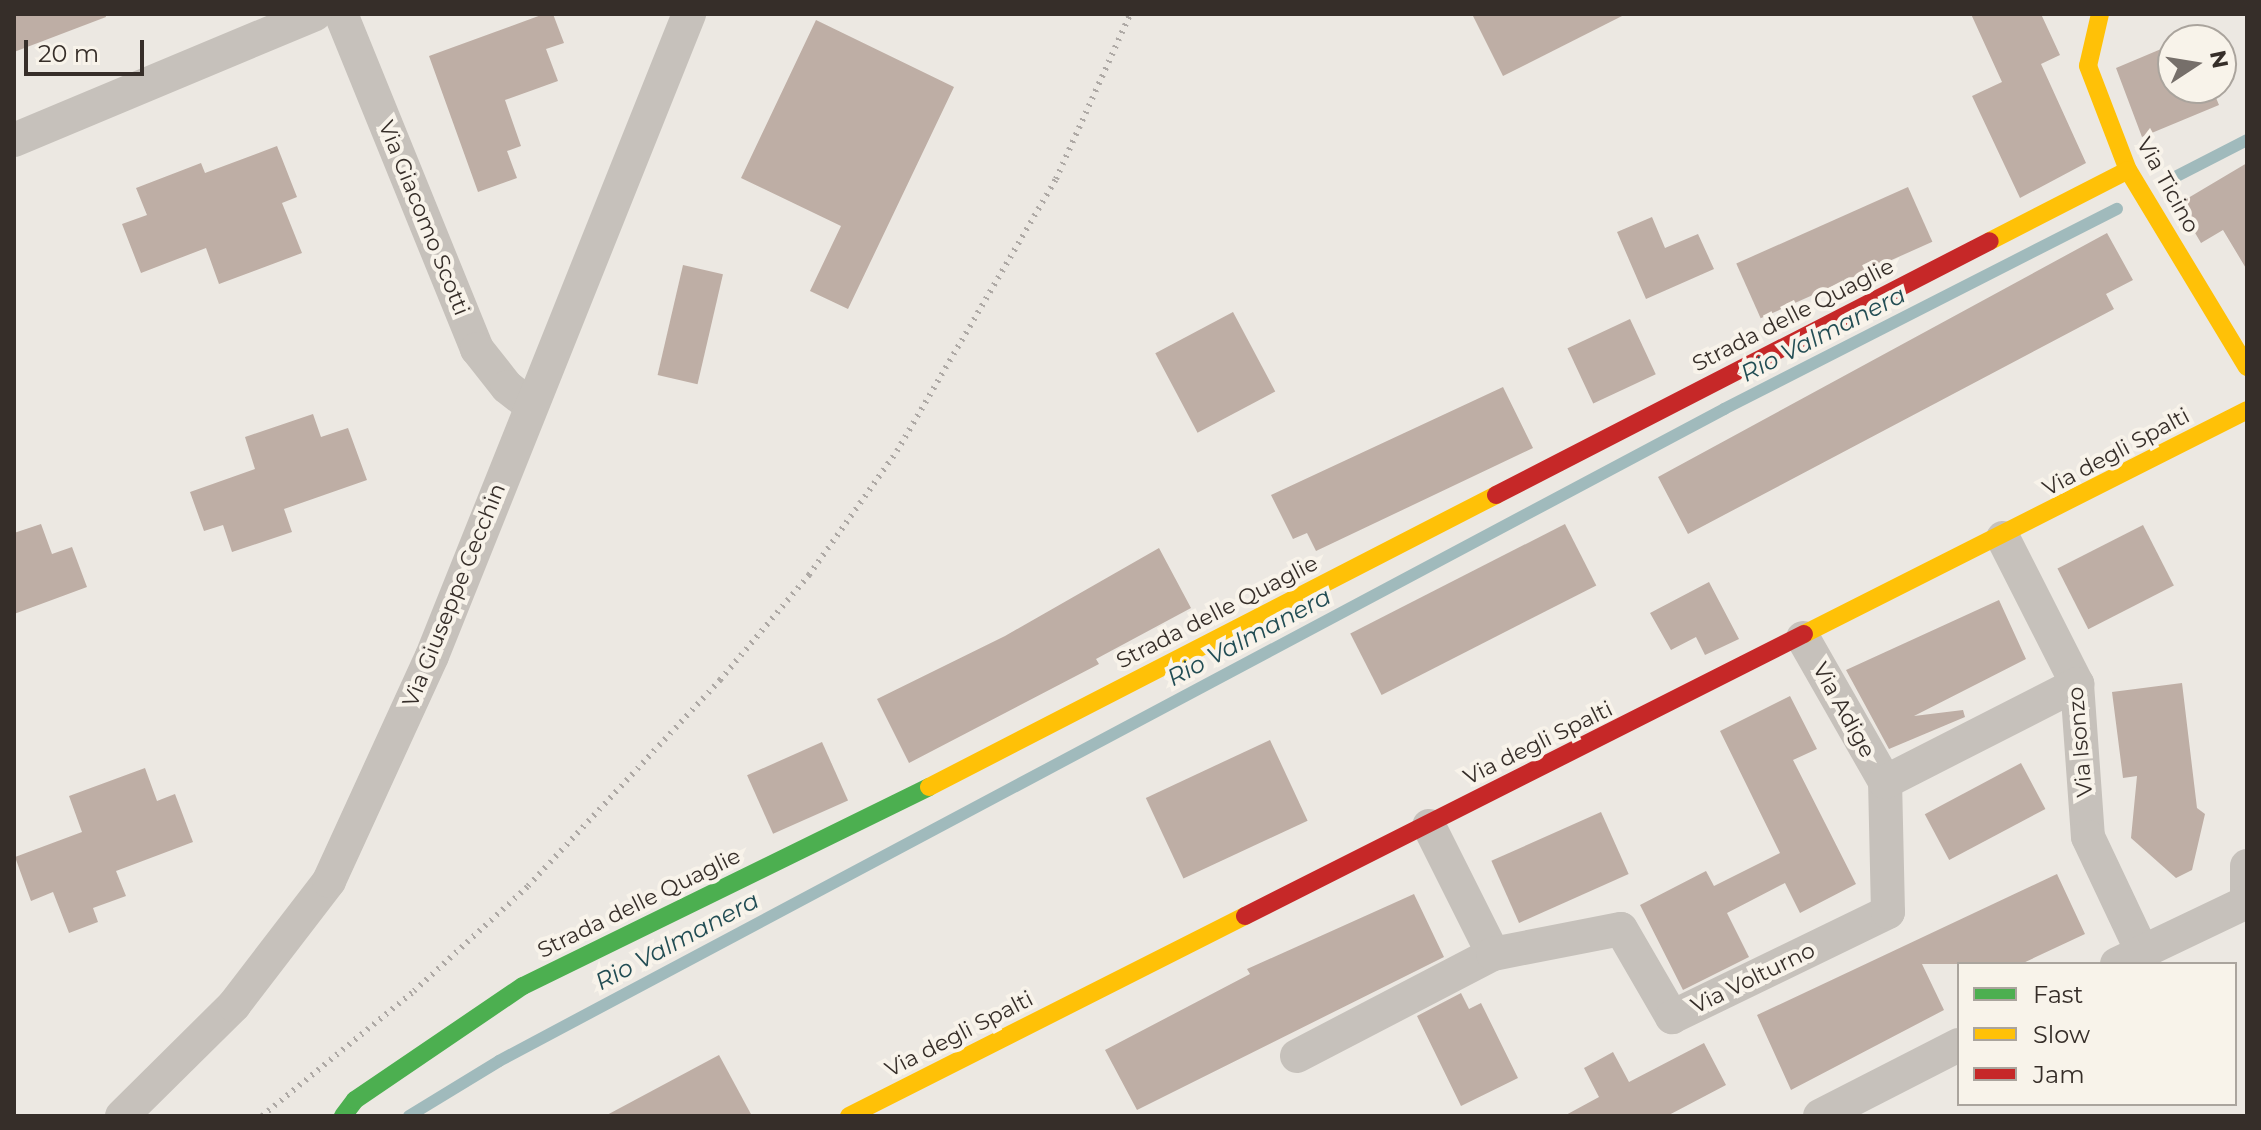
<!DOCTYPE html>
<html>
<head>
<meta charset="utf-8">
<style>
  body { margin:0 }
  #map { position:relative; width:2261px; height:1130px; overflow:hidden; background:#ece8e2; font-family:Montserrat,sans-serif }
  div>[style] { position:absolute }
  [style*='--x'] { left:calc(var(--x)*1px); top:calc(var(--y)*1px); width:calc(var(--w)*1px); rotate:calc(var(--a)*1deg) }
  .stream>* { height:12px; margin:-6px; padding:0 6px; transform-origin:6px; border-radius:6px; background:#a0babc }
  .building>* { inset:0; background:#beaea5; transform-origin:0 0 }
  .street>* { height:34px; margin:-17px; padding:0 17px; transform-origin:17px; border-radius:17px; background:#c6c1bb }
  .fast>* { height:18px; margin:-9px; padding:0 9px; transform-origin:9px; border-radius:9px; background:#4caf50 }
  .slow>* { height:18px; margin:-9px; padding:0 9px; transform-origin:9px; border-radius:9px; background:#ffc107 }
  .jam>* { height:18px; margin:-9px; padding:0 9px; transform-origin:9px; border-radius:9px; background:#c62828 }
  .rail>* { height:6px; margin-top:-3px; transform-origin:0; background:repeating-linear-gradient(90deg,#aea9a5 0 2px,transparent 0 8px) }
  span { translate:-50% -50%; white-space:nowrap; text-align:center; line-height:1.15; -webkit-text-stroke:8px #f8f3ea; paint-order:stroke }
  .street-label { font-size:22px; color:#362e29 }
  .water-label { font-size:24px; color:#224d54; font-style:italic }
  .frame { position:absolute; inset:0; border:16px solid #362e29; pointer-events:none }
  .legend { position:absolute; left:1957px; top:962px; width:280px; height:144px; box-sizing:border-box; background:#f8f3ea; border:2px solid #aaa49d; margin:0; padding:10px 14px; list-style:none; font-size:24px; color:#362e29 }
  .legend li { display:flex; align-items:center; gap:16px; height:40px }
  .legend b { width:40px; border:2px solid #aaa49d }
  .north { position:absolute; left:2157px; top:24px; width:80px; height:80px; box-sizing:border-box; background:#f8f3ea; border:2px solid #aaa49d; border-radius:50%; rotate:78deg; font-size:22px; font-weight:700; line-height:32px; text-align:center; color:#362e29 }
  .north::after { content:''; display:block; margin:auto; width:28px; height:36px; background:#766f6a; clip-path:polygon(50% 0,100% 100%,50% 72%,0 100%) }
  .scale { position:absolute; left:24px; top:40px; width:120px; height:36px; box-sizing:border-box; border:4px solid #362e29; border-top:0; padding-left:10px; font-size:24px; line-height:28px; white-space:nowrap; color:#362e29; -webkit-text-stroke:6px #f8f3ea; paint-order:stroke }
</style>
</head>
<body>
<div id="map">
  <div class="stream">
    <i style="--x:2175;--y:177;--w:81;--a:-27.2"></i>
    <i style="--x:409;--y:1116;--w:105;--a:-31.4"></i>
    <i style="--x:499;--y:1061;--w:1388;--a:-28.02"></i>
    <i style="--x:1724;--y:409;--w:441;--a:-27"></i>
  </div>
  <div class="building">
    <i style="clip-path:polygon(14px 14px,105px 14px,106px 17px,14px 52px)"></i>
    <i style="clip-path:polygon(544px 14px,553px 14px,564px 43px,546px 49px,558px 81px,505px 100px,521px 146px,507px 151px,517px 178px,478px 192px,429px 56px)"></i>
    <i style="clip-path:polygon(1472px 14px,1626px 14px,1503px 76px)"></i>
    <i style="clip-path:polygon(1971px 14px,2041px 14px,2060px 55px,2041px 64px,2086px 163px,2020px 198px,1972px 96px,2002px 82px)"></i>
    <i style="clip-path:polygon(816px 20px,954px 87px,848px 309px,810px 291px,841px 226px,741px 178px)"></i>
    <i style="clip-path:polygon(2173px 44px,2173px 88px,2212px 88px,2219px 105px,2142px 137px,2116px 68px)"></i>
    <i style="clip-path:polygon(277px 146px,297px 197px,282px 203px,302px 253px,219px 284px,206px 248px,141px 273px,122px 224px,147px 215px,136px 188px,201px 163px,205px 173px)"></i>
    <i style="clip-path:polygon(2247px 163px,2247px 270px,2223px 230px,2201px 243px,2178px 204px)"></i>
    <i style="left:1908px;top:187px;width:60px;height:188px;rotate:66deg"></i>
    <i style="clip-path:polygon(1652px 217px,1665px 248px,1698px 234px,1714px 269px,1646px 299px,1617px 232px)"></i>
    <i style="clip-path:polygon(2107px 233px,2133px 280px,2106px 294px,2114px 309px,1688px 534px,1658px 477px)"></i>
    <i style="left:683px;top:265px;width:41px;height:113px;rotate:13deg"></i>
    <i style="left:1233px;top:312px;width:90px;height:88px;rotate:62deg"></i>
    <i style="left:1630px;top:319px;width:61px;height:69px;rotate:65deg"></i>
    <i style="clip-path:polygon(1503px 387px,1533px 448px,1316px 551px,1307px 533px,1293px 539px,1271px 495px)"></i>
    <i style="clip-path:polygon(313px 414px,321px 437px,348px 428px,367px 480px,284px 509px,292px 532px,232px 552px,223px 525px,204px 531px,190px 492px,255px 469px,245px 437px)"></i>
    <i style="clip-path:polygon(41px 524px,52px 554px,72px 547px,87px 587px,14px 614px,14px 533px)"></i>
    <i style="left:1565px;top:524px;width:69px;height:241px;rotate:63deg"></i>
    <i style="left:2143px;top:525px;width:68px;height:96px;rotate:63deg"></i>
    <i style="clip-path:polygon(1159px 548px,1191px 608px,1096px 659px,1099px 664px,909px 763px,877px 699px,1005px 636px)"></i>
    <i style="clip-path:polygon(1709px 582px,1739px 639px,1705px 655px,1696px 637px,1671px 650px,1650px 613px)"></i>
    <i style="clip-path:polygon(1999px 600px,2026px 659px,1914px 716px,1963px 710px,1965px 717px,1889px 749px,1846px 670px)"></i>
    <i style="clip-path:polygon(2182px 683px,2197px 808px,2205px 814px,2192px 870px,2176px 878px,2131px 838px,2137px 776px,2123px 778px,2112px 692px)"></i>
    <i style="clip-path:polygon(1790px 696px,1817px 749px,1793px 760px,1856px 884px,1800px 913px,1785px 883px,1727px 913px,1749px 957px,1683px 990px,1640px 905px,1706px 871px,1714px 886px,1780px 853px,1720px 731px)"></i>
    <i style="left:1270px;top:740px;width:89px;height:137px;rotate:65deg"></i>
    <i style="left:822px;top:742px;width:64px;height:82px;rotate:66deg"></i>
    <i style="left:2021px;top:763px;width:52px;height:109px;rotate:62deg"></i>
    <i style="clip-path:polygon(145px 768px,157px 801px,175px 794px,193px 842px,116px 871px,126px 896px,93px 908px,98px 922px,69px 933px,53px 892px,31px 901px,15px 857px,82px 832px,69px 796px)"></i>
    <i style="left:1601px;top:812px;width:68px;height:120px;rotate:66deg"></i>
    <i style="clip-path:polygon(2057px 874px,2085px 934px,2021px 964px,1922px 964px,1944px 1010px,1791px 1090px,1757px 1015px)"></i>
    <i style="clip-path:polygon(1414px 894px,1444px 957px,1137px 1110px,1105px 1050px,1250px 974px,1247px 969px)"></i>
    <i style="clip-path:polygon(1461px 993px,1469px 1009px,1481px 1003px,1518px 1078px,1461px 1106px,1417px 1016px)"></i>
    <i style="clip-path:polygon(1704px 1043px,1726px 1085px,1667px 1116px,1564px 1116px,1599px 1097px,1584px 1068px,1613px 1052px,1629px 1082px)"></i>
    <i style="clip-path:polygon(719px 1055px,752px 1116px,605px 1116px)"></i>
  </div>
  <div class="street">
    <i style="--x:341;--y:14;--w:362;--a:67.9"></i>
    <i style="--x:477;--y:349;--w:48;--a:51.7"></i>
    <i style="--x:507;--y:387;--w:29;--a:38"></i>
    <i style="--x:14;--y:140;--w:326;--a:-22.7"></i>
    <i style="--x:2003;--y:538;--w:164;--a:63.1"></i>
    <i style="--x:2077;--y:684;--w:153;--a:85.9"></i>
    <i style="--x:2088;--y:837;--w:126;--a:64.7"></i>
    <i style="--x:1803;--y:638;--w:166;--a:60.3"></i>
    <i style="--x:1429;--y:826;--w:143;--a:63.4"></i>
    <i style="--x:2247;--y:866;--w:33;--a:90"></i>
    <i style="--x:2117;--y:964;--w:144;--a:-25.5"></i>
    <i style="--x:1297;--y:1056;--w:221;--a:-27.5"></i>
    <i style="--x:1493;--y:954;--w:130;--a:-11.1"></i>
    <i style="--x:1621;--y:929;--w:102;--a:59.9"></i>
    <i style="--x:1672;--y:1017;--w:240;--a:-25.9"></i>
    <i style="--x:1888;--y:912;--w:130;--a:-91.3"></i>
    <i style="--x:1885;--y:782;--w:216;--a:-27"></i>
    <i style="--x:122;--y:1116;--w:158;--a:-44.7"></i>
    <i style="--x:234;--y:1005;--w:156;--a:-52.5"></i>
    <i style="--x:329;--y:881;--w:247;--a:-65.4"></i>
    <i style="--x:432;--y:656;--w:692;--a:-68.18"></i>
    <i style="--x:1820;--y:1116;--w:156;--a:-27.1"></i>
  </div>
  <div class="fast">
    <i style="--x:343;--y:1116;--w:20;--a:-53"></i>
    <i style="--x:355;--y:1100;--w:203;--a:-34.2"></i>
    <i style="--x:523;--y:986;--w:452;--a:-26.1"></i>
  </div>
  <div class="slow">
    <i style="--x:2100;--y:14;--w:53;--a:103"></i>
    <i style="--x:2088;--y:66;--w:111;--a:69"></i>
    <i style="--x:2128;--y:170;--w:230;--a:58.9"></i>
    <i style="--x:1990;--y:241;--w:155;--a:-27.2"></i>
    <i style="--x:1804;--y:634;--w:496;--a:-26.8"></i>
    <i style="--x:929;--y:787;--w:638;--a:-27.25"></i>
    <i style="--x:849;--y:1116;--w:444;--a:-26.8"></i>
  </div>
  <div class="jam">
    <i style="--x:1496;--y:495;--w:555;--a:-27.21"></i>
    <i style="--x:1245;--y:916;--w:626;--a:-26.77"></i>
  </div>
  <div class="rail">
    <i style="--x:262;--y:1116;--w:197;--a:-39.4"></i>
    <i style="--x:414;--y:991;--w:155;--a:-42.6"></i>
    <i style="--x:528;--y:886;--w:282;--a:-47"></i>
    <i style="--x:720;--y:680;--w:138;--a:-49.7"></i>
    <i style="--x:809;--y:575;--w:152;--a:-54.6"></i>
    <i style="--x:897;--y:451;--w:315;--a:-59.7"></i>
    <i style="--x:1056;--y:179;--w:181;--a:-65.8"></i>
  </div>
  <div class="street-label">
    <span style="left:2168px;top:185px;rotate:61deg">Via Ticino</span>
    <span style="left:424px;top:218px;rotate:68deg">Via Giacomo Scotti</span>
    <span style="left:1793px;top:315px;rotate:-27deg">Strada delle Quaglie</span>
    <span style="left:2116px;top:452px;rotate:-28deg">Via degli Spalti</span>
    <span style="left:454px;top:595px;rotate:-68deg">Via Giuseppe Cecchin</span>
    <span style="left:1217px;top:612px;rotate:-27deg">Strada delle Quaglie</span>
    <span style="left:1844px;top:710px;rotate:61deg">Via Adige</span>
    <span style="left:2080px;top:742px;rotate:-95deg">Via Isonzo</span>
    <span style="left:1538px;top:743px;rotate:-26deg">Via degli Spalti</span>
    <span style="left:639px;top:903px;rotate:-26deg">Strada delle Quaglie</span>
    <span style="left:1753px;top:978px;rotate:-26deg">Via Volturno</span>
    <span style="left:959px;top:1034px;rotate:-27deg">Via degli Spalti</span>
  </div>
  <div class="water-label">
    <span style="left:1823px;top:334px;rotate:-27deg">Rio Valmanera</span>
    <span style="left:1249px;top:637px;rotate:-28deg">Rio Valmanera</span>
    <span style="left:677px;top:941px;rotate:-28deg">Rio Valmanera</span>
  </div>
  <div class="frame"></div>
  <ul class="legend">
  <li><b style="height:10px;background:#4caf50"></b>Fast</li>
  <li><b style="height:10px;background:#ffc107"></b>Slow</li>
  <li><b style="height:10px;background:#c62828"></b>Jam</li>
  </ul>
  <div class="north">N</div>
  <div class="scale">20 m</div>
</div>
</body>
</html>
